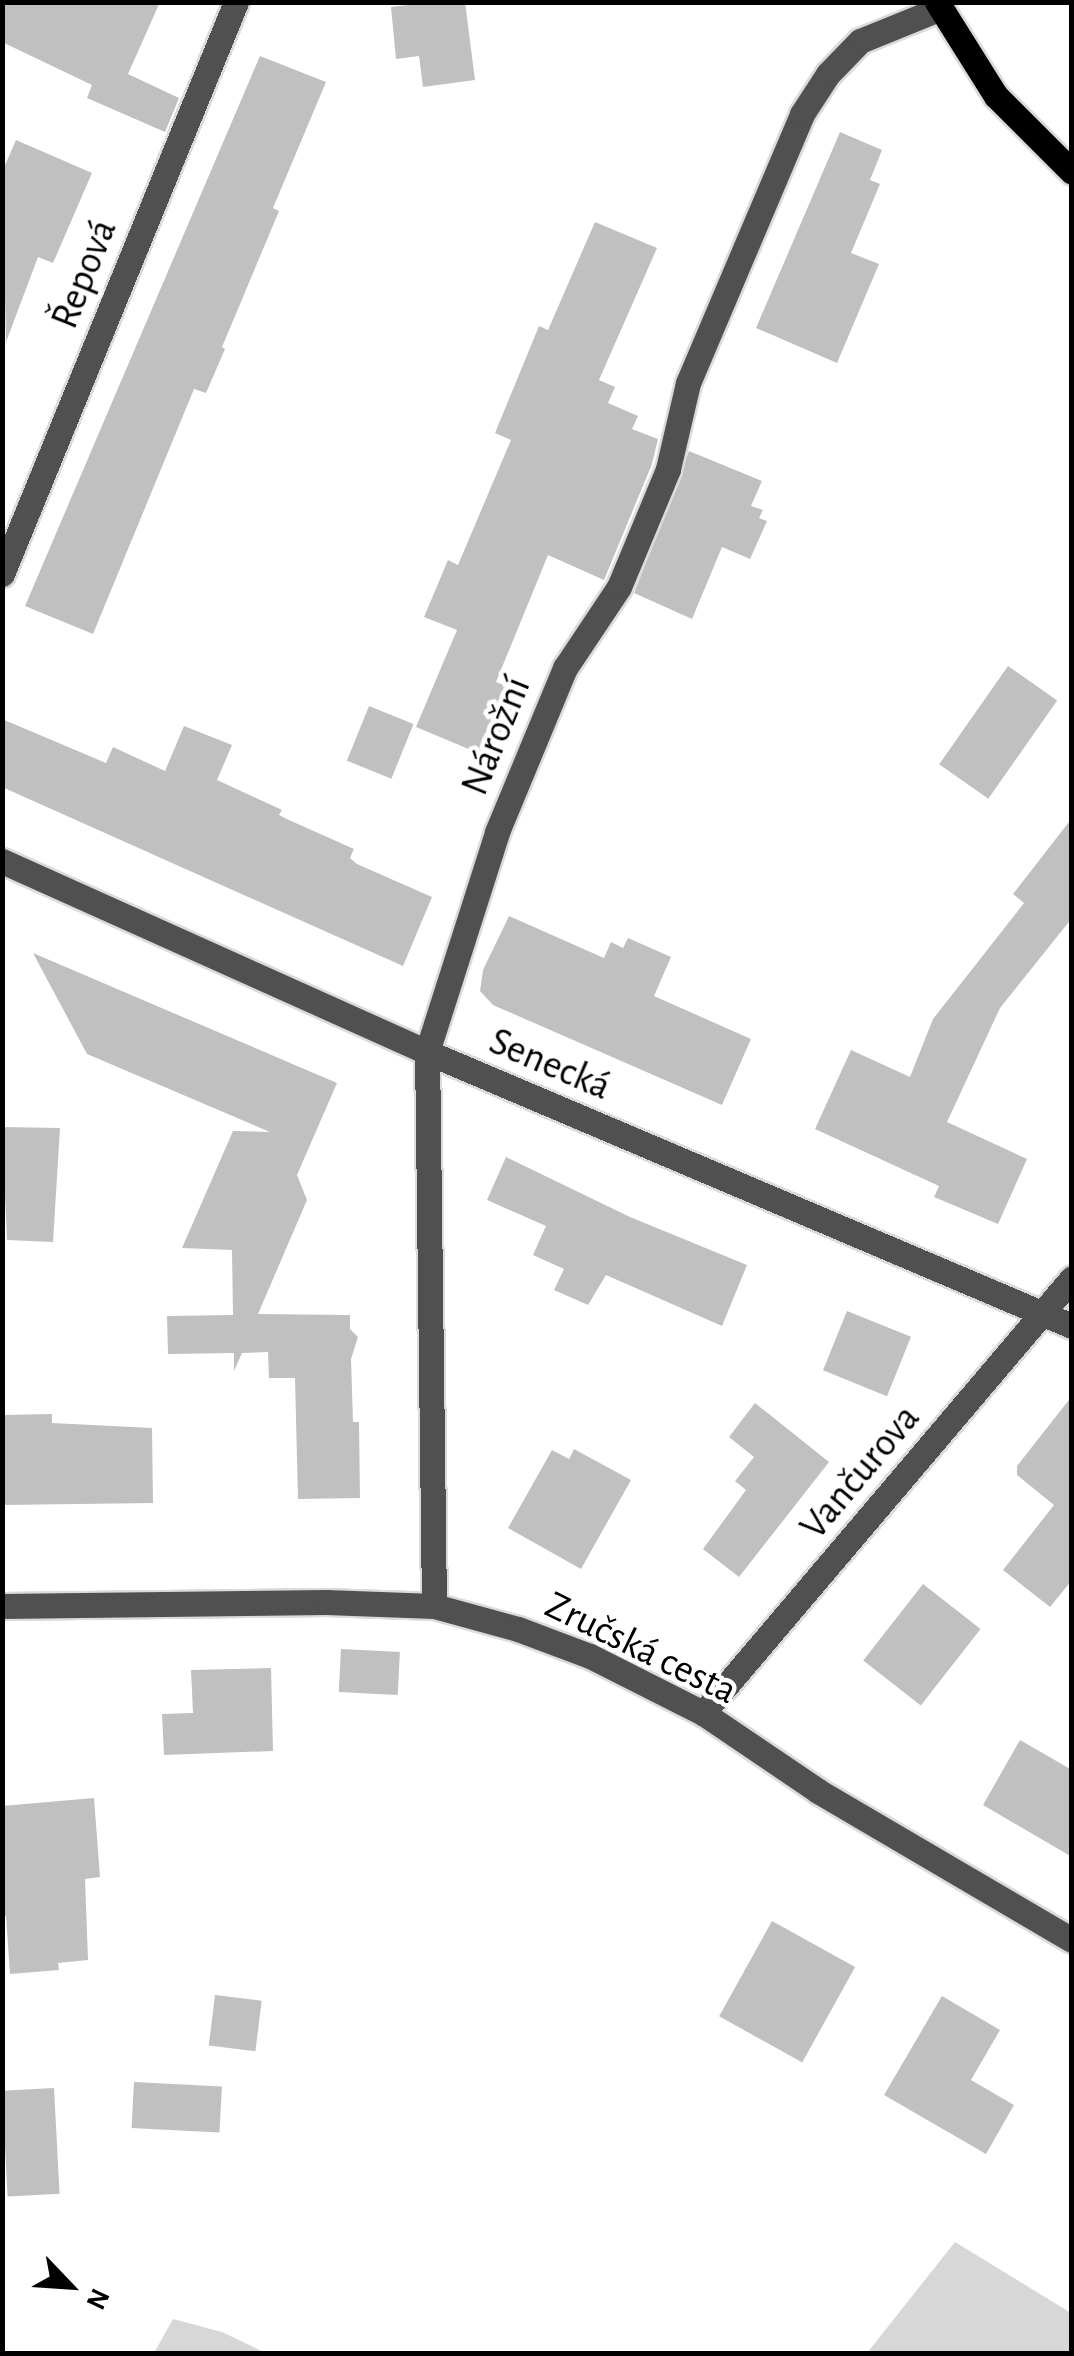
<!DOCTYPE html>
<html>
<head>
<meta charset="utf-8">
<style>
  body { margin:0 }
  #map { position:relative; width:1074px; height:2356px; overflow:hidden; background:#fff; font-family:"Alegreya Sans",sans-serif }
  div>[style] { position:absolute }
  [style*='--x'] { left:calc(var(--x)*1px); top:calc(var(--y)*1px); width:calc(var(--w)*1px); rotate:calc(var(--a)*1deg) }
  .green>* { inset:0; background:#d7d7d7 }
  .building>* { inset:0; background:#c0c0c0; transform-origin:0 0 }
  .roads { filter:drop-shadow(2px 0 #dbdbdb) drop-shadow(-2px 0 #dbdbdb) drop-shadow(0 2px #dbdbdb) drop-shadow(0 -2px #dbdbdb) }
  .minor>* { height:25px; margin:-12.5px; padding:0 12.5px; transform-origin:12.5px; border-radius:12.5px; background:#505050 }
  .major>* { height:25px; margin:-12.5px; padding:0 12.5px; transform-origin:12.5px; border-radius:12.5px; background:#000 }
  span { translate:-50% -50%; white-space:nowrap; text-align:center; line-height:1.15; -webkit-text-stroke:9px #fff; paint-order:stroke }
  .street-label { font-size:40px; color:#000 }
  .frame { position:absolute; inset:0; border:5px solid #000; pointer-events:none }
  .north { position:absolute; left:20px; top:2236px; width:100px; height:100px; -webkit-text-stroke:8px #fff; paint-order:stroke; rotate:115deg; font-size:28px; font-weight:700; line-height:40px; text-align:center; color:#000 }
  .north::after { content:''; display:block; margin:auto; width:35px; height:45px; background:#000; clip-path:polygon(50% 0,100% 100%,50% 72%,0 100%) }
</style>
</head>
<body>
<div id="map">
  <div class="green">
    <i style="clip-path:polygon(955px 2242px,1071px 2313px,1071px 2353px,867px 2353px)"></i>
    <i style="clip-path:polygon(173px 2319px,222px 2332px,266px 2353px,154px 2353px)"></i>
  </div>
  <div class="building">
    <i style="clip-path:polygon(2px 2px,160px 2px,128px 74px,179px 98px,165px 132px,87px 98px,92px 85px,2px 42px)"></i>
    <i style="clip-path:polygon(433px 2px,465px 2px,475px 80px,423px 87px,419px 56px,396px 59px,391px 7px)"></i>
    <i style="clip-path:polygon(260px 56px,326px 82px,273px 208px,279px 211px,222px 347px,225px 349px,206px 393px,194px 389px,93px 634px,25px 606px)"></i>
    <i style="clip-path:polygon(840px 132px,882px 150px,870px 180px,880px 184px,851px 253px,879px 264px,837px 363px,756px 328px)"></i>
    <i style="clip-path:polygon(16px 140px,92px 173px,53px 263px,38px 257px,6px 342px,2px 172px)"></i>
    <i style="clip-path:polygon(595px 222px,657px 248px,599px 380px,615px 387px,608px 403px,638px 416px,632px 429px,658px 439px,652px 464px,604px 580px,548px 555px,496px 682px,519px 691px,490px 758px,416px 727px,457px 630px,424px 617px,448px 560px,458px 565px,511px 440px,495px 433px,539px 326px,548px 330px)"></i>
    <i style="clip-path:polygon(689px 451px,762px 481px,751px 506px,763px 510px,759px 518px,767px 521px,750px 559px,722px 547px,692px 619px,634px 593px)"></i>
    <i style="left:1008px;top:666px;width:60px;height:120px;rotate:35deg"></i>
    <i style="left:369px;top:706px;width:48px;height:59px;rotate:22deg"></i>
    <i style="clip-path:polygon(2px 719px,106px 763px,113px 747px,165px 771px,184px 726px,232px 745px,217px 780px,282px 810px,279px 815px,289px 820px,354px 849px,350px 858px,357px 864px,432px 897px,403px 966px,2px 787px)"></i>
    <i style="clip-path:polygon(1072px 818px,1072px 918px,1000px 1008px,947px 1122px,1027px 1159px,998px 1224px,934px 1197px,939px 1186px,815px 1129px,851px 1050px,910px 1077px,933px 1019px,1024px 903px,1013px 894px)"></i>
    <i style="clip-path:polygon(509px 916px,604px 958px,611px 942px,623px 948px,628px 938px,671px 957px,654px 996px,751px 1039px,722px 1105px,493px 1005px,480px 991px,483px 970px)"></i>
    <i style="clip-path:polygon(33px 953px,337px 1083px,297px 1175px,307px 1200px,258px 1314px,350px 1315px,350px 1329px,358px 1337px,351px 1359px,353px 1422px,359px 1422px,360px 1498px,298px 1499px,295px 1378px,269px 1378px,268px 1352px,242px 1353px,234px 1371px,234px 1353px,168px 1354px,167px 1316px,233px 1315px,232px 1250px,182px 1248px,233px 1131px,270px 1132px,87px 1054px)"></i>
    <i style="clip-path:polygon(2px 1127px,60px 1128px,53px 1242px,7px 1240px)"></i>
    <i style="clip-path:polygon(506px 1157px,630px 1217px,747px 1265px,722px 1326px,606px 1275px,588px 1305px,554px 1290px,564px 1269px,533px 1255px,546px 1226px,487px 1200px)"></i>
    <i style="left:847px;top:1311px;width:69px;height:64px;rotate:22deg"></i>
    <i style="clip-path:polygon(1072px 1396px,1072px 1580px,1050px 1607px,1003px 1570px,1054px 1505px,1017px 1475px,1017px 1466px)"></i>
    <i style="clip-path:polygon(755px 1403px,829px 1462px,739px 1577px,703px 1549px,746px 1490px,735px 1481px,754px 1457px,729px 1437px)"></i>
    <i style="clip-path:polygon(52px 1414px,52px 1423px,152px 1428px,153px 1503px,2px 1505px,2px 1415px)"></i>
    <i style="clip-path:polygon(574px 1449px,631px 1480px,581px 1569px,508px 1528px,552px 1450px,569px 1459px)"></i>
    <i style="left:923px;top:1584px;width:73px;height:97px;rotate:38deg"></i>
    <i style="left:341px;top:1649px;width:59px;height:43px;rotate:3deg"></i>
    <i style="clip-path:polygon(271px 1668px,273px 1751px,164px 1755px,162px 1714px,193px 1713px,191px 1670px)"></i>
    <i style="clip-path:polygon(1020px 1740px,1072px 1770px,1072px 1857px,983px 1805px)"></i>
    <i style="clip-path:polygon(94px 1798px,100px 1877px,85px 1879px,88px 1960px,58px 1963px,59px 1970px,10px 1974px,6px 1916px,2px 1917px,2px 1806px)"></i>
    <i style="left:772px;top:1921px;width:95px;height:109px;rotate:29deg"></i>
    <i style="left:215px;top:1995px;width:47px;height:51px;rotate:7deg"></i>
    <i style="clip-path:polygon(942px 1996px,1000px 2030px,971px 2080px,1014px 2105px,986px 2154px,884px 2095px)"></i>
    <i style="left:134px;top:2082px;width:88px;height:46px;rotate:3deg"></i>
    <i style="left:54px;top:2088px;width:106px;height:52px;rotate:87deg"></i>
  </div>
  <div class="roads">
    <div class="minor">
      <i style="--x:2;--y:574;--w:618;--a:-67.75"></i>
      <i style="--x:2;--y:861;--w:466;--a:24.2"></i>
      <i style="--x:427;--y:1052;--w:701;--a:23.02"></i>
      <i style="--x:2;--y:1606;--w:324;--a:-0.7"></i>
      <i style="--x:326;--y:1602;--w:108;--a:2.1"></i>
      <i style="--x:434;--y:1606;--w:87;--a:15.3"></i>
      <i style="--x:518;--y:1629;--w:77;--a:20.6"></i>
      <i style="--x:590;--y:1656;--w:127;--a:26.8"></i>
      <i style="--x:703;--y:1713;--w:139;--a:34.1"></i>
      <i style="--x:818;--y:1791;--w:294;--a:30.4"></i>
      <i style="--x:434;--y:1606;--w:554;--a:-90.72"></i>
      <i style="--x:427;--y:1052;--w:231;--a:-72.3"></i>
      <i style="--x:497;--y:832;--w:178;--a:-67.5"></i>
      <i style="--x:565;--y:668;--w:97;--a:-56.3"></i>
      <i style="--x:619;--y:587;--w:128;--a:-67.4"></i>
      <i style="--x:668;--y:469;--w:88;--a:-76.9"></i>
      <i style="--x:688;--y:383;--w:292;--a:-67"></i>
      <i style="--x:802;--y:114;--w:48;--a:-57"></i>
      <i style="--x:828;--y:74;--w:46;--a:-45.9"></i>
      <i style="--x:860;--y:41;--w:85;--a:-22.1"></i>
      <i style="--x:703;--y:1713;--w:570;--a:-49.69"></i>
    </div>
    <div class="major">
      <i style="--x:937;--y:2;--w:111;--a:57.9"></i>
      <i style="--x:996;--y:96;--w:107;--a:45"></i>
    </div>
  </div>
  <div class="street-label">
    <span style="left:84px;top:274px;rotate:-68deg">Řepová</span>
    <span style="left:496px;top:736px;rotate:-68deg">Nárožní</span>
    <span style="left:550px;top:1064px;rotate:23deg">Senecká</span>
    <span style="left:860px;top:1472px;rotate:-50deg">Vančurova</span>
    <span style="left:641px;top:1648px;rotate:26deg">Zručská cesta</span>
  </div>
  <div class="frame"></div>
  <div class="north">N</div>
</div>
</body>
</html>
